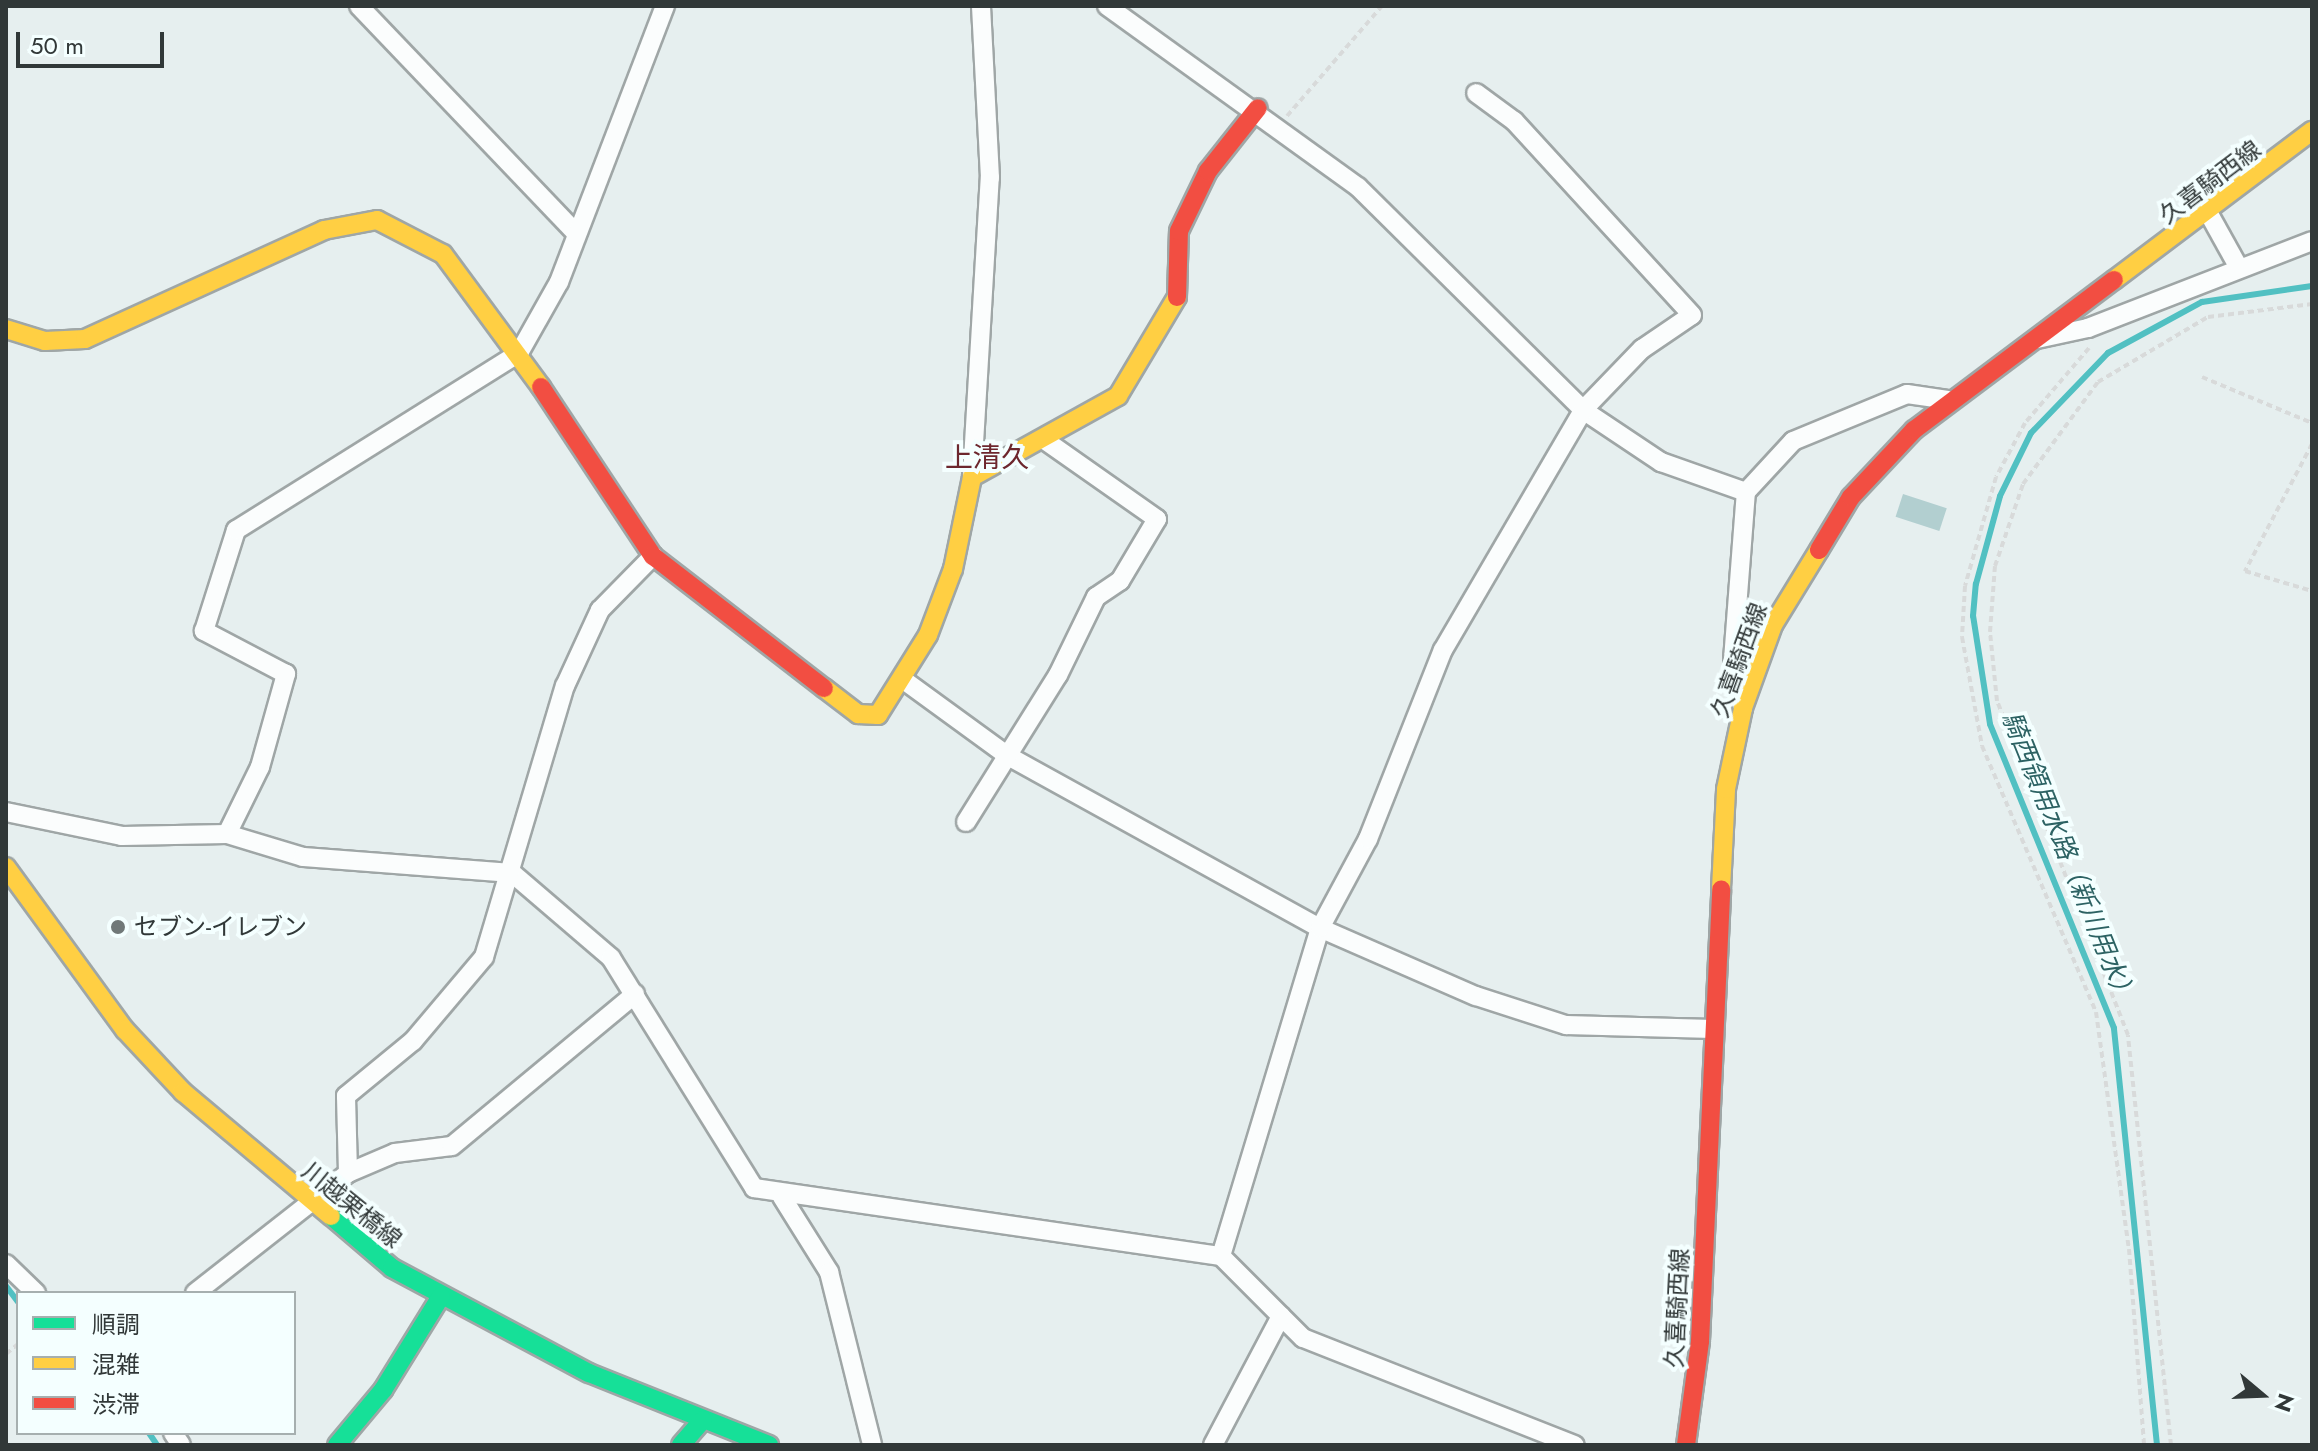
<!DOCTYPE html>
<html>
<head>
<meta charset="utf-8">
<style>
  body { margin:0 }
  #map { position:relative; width:2318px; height:1451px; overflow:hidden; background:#e6efef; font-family:Jost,"Noto Sans JP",sans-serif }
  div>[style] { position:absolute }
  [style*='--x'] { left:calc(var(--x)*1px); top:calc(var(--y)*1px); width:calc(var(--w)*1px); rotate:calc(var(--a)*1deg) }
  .stream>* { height:6px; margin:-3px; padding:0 3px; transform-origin:3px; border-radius:3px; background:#51c0c2 }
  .building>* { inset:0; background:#b2cfd0; transform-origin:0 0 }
  .path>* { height:4px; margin-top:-2px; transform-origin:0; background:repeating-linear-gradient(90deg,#d8dada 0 6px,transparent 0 10px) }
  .roads { filter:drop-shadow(2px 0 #9fa6a6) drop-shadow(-2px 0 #9fa6a6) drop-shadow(0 2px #9fa6a6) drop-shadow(0 -2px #9fa6a6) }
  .street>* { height:18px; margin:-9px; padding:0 9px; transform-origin:9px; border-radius:9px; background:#fbfdfd }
  .fast>* { height:18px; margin:-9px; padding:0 9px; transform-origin:9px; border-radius:9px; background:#16e098 }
  .slow>* { height:18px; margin:-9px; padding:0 9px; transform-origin:9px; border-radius:9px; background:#ffcf43 }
  .jam>* { height:18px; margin:-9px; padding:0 9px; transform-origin:9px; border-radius:9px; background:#f24e42 }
  .dots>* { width:22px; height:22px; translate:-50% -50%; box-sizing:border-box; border:4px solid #f4ffff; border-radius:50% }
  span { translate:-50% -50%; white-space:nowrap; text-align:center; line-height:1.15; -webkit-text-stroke:8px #f4ffff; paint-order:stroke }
  .street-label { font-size:24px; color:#313838 }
  .poi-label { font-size:24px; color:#313838 }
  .left { translate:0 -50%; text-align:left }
  .water-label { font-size:26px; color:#2c6263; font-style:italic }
  .quarter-label { font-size:28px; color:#6d272e }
  .frame { position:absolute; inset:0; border:8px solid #313838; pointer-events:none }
  .legend { position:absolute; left:16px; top:1291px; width:280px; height:144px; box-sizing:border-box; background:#f4ffff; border:2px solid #a6afaf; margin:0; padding:10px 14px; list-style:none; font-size:24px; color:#313838 }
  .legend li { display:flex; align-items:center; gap:16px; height:40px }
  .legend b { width:40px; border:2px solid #a6afaf }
  .north { position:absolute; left:2222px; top:1355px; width:80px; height:80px; -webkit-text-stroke:6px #f4ffff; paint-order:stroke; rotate:109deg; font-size:22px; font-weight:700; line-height:32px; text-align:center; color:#313838 }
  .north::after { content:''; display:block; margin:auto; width:28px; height:36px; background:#313838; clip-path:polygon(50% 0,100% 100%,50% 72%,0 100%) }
  .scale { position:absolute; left:16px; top:32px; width:148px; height:36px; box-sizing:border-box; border:4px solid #313838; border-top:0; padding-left:10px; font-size:24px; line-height:28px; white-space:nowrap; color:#313838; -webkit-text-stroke:6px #f4ffff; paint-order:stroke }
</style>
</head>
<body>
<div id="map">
  <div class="stream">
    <i style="--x:6;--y:1286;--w:20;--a:53"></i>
    <i style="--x:149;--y:1433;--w:14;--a:56"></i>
    <i style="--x:2157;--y:1445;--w:419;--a:-95.9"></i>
    <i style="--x:2114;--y:1028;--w:328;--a:-112.2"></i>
    <i style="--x:1990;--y:724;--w:109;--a:-98.9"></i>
    <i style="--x:1973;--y:616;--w:32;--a:-85"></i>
    <i style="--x:1976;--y:584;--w:91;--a:-74.7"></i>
    <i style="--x:2000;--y:496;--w:70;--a:-63.8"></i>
    <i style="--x:2031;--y:433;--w:111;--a:-46.1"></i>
    <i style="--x:2108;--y:353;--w:107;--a:-28.5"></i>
    <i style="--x:2202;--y:302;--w:111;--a:-8.3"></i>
  </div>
  <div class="building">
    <i style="left:1903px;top:494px;width:46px;height:24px;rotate:18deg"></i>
  </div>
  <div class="path">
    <i style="--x:1287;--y:116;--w:145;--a:-49.2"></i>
    <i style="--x:2089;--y:348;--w:99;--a:130.5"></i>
    <i style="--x:2025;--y:423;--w:61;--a:118.2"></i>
    <i style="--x:1996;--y:477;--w:113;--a:105.9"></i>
    <i style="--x:1965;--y:586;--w:51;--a:93.4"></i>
    <i style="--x:1962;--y:637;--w:111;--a:79.6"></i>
    <i style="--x:1982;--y:746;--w:289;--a:66.8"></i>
    <i style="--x:2096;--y:1012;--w:239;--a:82.1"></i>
    <i style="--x:2129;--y:1249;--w:197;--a:85.6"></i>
    <i style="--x:2202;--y:377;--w:119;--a:22.7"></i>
    <i style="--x:2312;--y:444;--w:144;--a:117.8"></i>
    <i style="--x:2245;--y:571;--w:70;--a:16.6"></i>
    <i style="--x:6;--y:1354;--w:16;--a:-40"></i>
    <i style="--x:2171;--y:1445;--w:412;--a:-96"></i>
    <i style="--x:2128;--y:1035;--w:359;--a:-111.4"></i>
    <i style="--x:1997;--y:701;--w:69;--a:-95.8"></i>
    <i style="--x:1990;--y:632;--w:66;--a:-85.7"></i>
    <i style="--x:1995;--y:566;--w:87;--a:-71.1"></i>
    <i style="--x:2023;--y:484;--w:127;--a:-53.7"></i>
    <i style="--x:2098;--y:382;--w:128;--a:-30.6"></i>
    <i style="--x:2208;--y:317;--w:105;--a:-7.1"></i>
  </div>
  <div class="roads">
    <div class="street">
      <i style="--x:359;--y:6;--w:314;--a:46.3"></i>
      <i style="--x:1107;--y:6;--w:309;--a:35.8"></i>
      <i style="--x:1358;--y:187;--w:317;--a:44.7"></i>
      <i style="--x:1583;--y:410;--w:94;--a:33.7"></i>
      <i style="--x:1661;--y:462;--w:90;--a:19.4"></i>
      <i style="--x:2209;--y:214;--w:60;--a:60.9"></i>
      <i style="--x:2037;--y:339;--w:52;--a:-12.2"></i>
      <i style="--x:2088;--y:328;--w:240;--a:-21.2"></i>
      <i style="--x:972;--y:477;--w:300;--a:-86.6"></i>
      <i style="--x:990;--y:178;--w:172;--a:-93"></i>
      <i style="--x:905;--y:681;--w:127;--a:36.1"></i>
      <i style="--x:1008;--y:756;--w:356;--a:28.9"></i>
      <i style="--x:1320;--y:928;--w:170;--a:23.6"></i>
      <i style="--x:1476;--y:996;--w:95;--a:17.9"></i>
      <i style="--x:1566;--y:1025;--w:147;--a:1.6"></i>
      <i style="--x:1743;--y:708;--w:49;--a:-101.8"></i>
      <i style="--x:1733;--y:660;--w:169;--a:-85.6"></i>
      <i style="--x:1746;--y:492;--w:69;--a:-47.3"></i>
      <i style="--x:1793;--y:441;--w:123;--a:-22.4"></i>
      <i style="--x:1907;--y:394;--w:41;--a:8.3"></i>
      <i style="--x:6;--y:812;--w:118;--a:11.7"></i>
      <i style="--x:122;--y:836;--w:105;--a:-1.1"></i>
      <i style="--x:227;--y:834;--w:79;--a:16.8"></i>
      <i style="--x:303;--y:857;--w:210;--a:4.4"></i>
      <i style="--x:512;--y:873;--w:130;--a:40.6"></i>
      <i style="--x:611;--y:958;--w:271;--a:58.1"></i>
      <i style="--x:754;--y:1188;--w:472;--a:8.3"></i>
      <i style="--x:1221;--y:1256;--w:116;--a:45"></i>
      <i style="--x:1303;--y:1338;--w:292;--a:21.5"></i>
      <i style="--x:966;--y:822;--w:173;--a:-58"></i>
      <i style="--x:1058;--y:675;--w:87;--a:-64"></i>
      <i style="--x:1096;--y:597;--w:29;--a:-34"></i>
      <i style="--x:1120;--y:581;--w:72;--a:-59.2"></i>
      <i style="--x:1157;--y:519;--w:139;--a:-144.9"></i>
      <i style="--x:227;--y:834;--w:75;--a:-63.8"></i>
      <i style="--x:260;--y:767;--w:97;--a:-74.4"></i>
      <i style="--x:286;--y:674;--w:93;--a:-152.3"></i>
      <i style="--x:204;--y:631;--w:106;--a:-72.4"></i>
      <i style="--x:236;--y:530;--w:334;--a:-32"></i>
      <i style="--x:519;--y:353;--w:81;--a:-60.6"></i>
      <i style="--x:559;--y:282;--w:296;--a:-69"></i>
      <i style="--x:348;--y:1173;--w:51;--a:-23.1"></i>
      <i style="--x:395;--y:1153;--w:57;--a:-7"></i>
      <i style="--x:452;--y:1146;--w:238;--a:-39.7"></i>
      <i style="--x:782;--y:1197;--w:89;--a:57.9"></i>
      <i style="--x:829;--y:1272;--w:178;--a:76"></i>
      <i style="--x:1221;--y:1256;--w:343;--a:-73.2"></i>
      <i style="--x:1320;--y:928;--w:101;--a:-61.7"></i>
      <i style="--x:1368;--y:839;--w:203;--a:-68.4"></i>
      <i style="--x:1443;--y:650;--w:278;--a:-59.7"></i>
      <i style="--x:1583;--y:410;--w:85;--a:-46"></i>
      <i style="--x:1642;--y:349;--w:60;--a:-34.2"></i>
      <i style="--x:1692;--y:315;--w:263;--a:-132.5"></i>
      <i style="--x:1514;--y:121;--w:47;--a:-143.6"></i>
      <i style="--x:6;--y:1264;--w:42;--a:44"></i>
      <i style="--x:195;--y:1293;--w:194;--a:-38.1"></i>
      <i style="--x:348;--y:1173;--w:77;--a:-91.5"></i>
      <i style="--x:346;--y:1096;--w:87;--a:-39.4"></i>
      <i style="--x:413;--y:1041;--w:110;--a:-49.8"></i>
      <i style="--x:484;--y:957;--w:283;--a:-73.4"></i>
      <i style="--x:565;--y:686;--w:84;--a:-65.3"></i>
      <i style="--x:600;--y:610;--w:76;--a:-45.5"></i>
      <i style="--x:173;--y:1433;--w:14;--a:56"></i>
      <i style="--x:1213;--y:1445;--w:146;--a:-62.2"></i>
    </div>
    <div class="fast">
      <i style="--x:331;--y:1216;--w:80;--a:40.4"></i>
      <i style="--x:392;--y:1268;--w:223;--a:28.1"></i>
      <i style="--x:589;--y:1373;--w:194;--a:21.8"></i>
      <i style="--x:337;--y:1445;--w:72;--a:-50.1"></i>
      <i style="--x:383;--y:1390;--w:110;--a:-58.3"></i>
      <i style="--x:681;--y:1445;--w:33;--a:-49"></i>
    </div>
    <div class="slow">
      <i style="--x:2114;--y:280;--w:248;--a:-37"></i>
      <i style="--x:6;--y:329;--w:41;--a:17.1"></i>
      <i style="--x:45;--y:341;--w:40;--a:-2.9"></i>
      <i style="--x:85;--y:339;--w:263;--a:-24.5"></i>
      <i style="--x:324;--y:230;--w:54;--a:-10.7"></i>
      <i style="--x:377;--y:220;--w:74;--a:27.3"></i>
      <i style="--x:443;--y:254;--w:165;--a:53.6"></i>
      <i style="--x:824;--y:688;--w:43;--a:37.4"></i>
      <i style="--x:858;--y:714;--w:20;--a:3"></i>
      <i style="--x:878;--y:715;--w:94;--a:-58"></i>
      <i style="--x:928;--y:635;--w:71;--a:-69.3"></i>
      <i style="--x:953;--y:569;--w:94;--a:-78.3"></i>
      <i style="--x:972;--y:477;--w:167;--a:-29"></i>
      <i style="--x:1118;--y:396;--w:115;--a:-59.2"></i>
      <i style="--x:6;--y:867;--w:202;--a:53.9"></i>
      <i style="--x:125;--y:1030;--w:85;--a:46.9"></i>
      <i style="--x:183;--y:1092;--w:193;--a:40"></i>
      <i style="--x:1721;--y:889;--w:100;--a:-87.1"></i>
      <i style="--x:1726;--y:789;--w:83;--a:-78.1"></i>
      <i style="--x:1743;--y:708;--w:88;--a:-70.1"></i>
      <i style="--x:1773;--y:625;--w:88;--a:-58.5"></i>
    </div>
    <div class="jam">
      <i style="--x:1177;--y:297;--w:66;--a:-88.3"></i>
      <i style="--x:1179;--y:231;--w:67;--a:-64.2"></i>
      <i style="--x:1208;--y:171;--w:80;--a:-51.6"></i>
      <i style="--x:541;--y:387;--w:203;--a:56.5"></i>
      <i style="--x:653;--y:556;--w:216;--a:37.7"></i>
      <i style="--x:1819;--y:550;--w:62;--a:-58.9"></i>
      <i style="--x:1851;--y:497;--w:92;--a:-46.8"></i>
      <i style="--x:1914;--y:430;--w:250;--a:-36.9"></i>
      <i style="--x:1686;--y:1445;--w:105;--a:-82.3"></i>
      <i style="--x:1700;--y:1341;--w:452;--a:-87.3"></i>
    </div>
  </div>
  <div class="dots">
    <i style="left:118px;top:927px;background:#707878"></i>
  </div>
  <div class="street-label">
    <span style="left:2210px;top:182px;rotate:-37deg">久喜騎西線</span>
    <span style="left:1739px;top:660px;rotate:-70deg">久喜騎西線</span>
    <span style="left:352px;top:1205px;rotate:39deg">川越栗橋線</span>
    <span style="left:1677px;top:1308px;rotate:-87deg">久喜騎西線</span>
  </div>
  <div class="poi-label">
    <span class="left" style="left:134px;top:927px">セブン-イレブン</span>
  </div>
  <div class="water-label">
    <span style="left:2068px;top:858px;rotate:68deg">騎西領用水路（新川用水）</span>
  </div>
  <div class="quarter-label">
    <span style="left:987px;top:458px">上清久</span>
  </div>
  <div class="frame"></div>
  <ul class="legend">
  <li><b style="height:10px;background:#16e098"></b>順調</li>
  <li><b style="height:10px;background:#ffcf43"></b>混雑</li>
  <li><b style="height:10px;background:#f24e42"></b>渋滞</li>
  </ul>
  <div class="north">N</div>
  <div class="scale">50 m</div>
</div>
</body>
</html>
